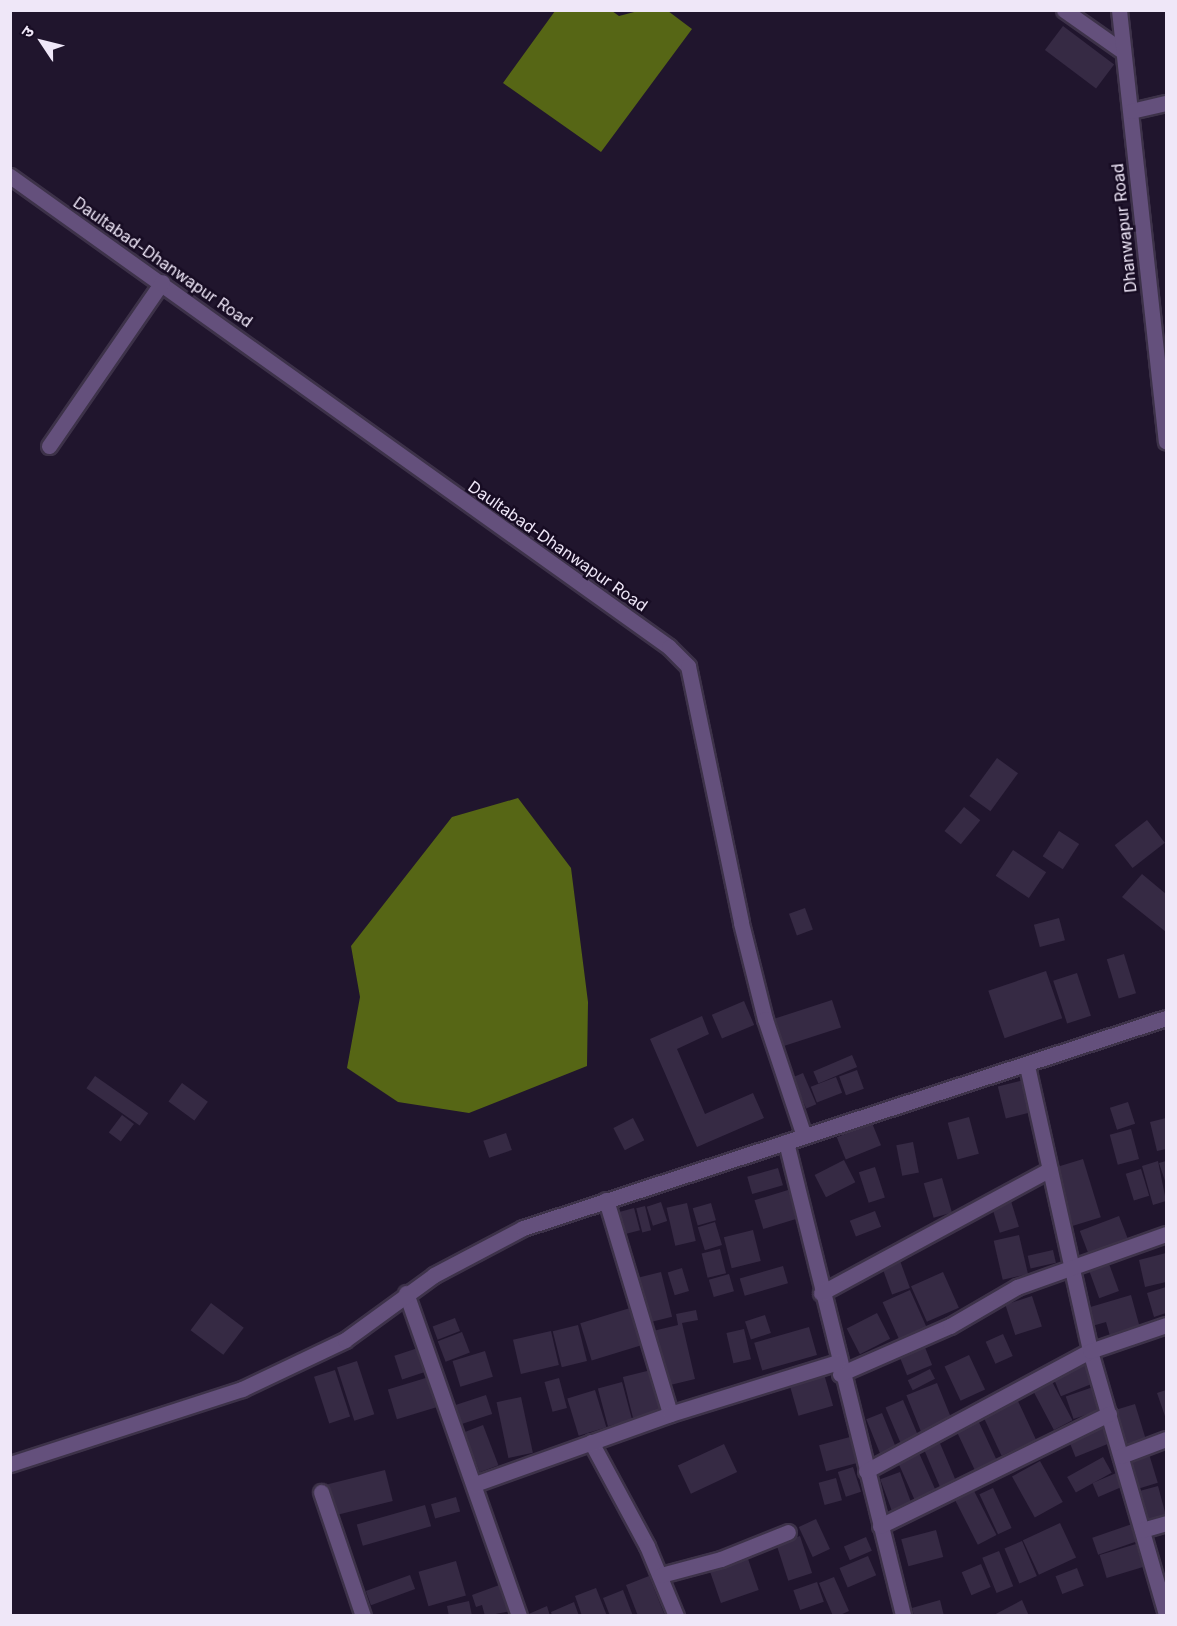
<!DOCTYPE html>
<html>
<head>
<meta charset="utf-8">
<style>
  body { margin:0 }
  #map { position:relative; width:1177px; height:1626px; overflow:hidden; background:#20152d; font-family:Inter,"Noto Sans Devanagari",sans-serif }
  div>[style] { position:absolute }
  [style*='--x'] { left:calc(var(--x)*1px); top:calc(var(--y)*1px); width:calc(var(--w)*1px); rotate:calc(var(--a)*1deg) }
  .water>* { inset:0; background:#566615 }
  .building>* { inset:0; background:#362a44; transform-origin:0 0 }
  .roads { filter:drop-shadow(2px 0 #3d3249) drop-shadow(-2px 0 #3d3249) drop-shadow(0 2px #3d3249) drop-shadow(0 -2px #3d3249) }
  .minor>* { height:15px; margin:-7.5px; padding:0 7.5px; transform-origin:7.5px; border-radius:7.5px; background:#64507c }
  span { translate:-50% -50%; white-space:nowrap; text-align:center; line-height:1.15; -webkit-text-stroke:5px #170c23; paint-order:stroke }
  .street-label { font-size:16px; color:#efe7f8 }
  .frame { position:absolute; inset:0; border:12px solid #efe7f8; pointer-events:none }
  .north { position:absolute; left:12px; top:12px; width:60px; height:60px; -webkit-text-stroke:4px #170c23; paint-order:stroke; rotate:305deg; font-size:16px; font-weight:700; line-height:24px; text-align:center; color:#efe7f8 }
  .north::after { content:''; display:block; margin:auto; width:21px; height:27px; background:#efe7f8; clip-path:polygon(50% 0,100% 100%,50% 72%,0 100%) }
</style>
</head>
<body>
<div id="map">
  <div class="water">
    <i style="clip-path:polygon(555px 11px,612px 11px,619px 16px,638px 11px,668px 11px,692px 29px,601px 152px,503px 83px)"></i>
    <i style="clip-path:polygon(518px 798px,571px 868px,588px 1002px,587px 1066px,469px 1113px,398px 1102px,347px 1068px,360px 997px,351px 946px,452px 817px)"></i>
  </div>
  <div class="building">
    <i style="left:1063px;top:26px;width:64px;height:30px;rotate:37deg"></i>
    <i style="left:997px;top:758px;width:26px;height:47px;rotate:36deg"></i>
    <i style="left:964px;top:807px;width:21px;height:31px;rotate:39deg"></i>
    <i style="left:1147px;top:820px;width:29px;height:41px;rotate:52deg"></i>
    <i style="left:1059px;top:831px;width:24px;height:30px;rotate:33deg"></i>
    <i style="left:1013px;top:850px;width:40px;height:31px;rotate:34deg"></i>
    <i style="clip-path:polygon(1142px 874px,1166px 894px,1166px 932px,1122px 897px)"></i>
    <i style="left:805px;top:908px;width:23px;height:17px;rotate:70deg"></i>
    <i style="left:1059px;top:918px;width:23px;height:26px;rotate:75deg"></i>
    <i style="left:1124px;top:954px;width:41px;height:18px;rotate:73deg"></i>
    <i style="left:1046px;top:971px;width:50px;height:61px;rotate:71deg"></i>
    <i style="left:1077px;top:973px;width:45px;height:25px;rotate:72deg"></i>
    <i style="left:832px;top:1000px;width:29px;height:60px;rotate:72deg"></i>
    <i style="left:744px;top:1001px;width:26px;height:35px;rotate:67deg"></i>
    <i style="clip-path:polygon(702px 1016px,709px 1034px,677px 1049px,705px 1114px,753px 1093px,764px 1118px,697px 1147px,650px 1039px)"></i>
    <i style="left:852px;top:1055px;width:13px;height:42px;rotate:67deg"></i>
    <i style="left:857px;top:1070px;width:20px;height:19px;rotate:70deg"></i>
    <i style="left:803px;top:1073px;width:34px;height:11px;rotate:67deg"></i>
    <i style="left:95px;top:1076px;width:65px;height:15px;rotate:35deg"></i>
    <i style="left:836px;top:1077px;width:17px;height:27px;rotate:69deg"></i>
    <i style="left:1024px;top:1080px;width:33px;height:27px;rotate:76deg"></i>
    <i style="left:182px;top:1083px;width:32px;height:23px;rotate:36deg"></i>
    <i style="left:1128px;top:1102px;width:23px;height:19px;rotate:72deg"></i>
    <i style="left:122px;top:1115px;width:15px;height:22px;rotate:37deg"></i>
    <i style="left:969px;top:1117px;width:38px;height:22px;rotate:75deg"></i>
    <i style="left:633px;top:1118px;width:25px;height:22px;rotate:63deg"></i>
    <i style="clip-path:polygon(1166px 1118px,1166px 1149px,1157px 1151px,1150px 1122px)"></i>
    <i style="left:872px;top:1123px;width:24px;height:38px;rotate:68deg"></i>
    <i style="left:1131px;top:1129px;width:31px;height:22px;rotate:75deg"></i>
    <i style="left:506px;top:1133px;width:18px;height:24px;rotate:71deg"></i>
    <i style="left:913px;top:1142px;width:31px;height:17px;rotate:79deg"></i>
    <i style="left:1083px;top:1159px;width:61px;height:29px;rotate:73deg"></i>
    <i style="left:844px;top:1160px;width:25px;height:33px;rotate:63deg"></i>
    <i style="clip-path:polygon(1158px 1161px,1166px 1201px,1153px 1205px,1142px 1166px)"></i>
    <i style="clip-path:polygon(1166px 1161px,1166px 1184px,1159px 1163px)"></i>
    <i style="left:875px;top:1167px;width:32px;height:17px;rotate:72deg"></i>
    <i style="left:778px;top:1168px;width:18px;height:32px;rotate:74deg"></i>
    <i style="left:1141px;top:1169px;width:28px;height:16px;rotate:73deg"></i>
    <i style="left:942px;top:1178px;width:36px;height:19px;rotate:74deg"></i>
    <i style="left:788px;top:1190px;width:30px;height:35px;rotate:73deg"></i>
    <i style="left:1011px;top:1201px;width:27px;height:20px;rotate:73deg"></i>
    <i style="left:661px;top:1202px;width:20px;height:15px;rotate:72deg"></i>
    <i style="left:687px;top:1203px;width:39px;height:21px;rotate:77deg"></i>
    <i style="left:711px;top:1203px;width:18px;height:19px;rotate:74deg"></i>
    <i style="left:645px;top:1206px;width:25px;height:9px;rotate:76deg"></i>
    <i style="left:634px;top:1208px;width:23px;height:16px;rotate:75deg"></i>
    <i style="left:875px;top:1211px;width:17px;height:27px;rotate:69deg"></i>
    <i style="left:1119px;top:1216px;width:25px;height:42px;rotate:69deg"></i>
    <i style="left:715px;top:1222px;width:24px;height:18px;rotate:73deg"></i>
    <i style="left:753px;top:1230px;width:32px;height:30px;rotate:76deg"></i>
    <i style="left:1019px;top:1235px;width:40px;height:26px;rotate:77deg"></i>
    <i style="left:720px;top:1249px;width:25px;height:19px;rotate:76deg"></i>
    <i style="left:1053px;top:1250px;width:13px;height:26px;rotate:77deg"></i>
    <i style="clip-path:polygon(1166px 1253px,1166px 1282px,1145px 1287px,1139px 1260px)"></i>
    <i style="left:899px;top:1258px;width:32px;height:19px;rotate:70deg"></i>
    <i style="left:1108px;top:1261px;width:32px;height:21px;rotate:70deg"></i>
    <i style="left:783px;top:1266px;width:18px;height:45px;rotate:74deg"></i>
    <i style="left:682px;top:1268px;width:24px;height:15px;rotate:73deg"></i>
    <i style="left:661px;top:1272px;width:46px;height:26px;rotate:76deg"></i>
    <i style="left:943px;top:1272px;width:39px;height:35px;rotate:66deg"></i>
    <i style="left:729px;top:1274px;width:18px;height:21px;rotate:74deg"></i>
    <i style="clip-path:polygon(1166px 1287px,1166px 1313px,1154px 1317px,1147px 1293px)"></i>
    <i style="left:910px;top:1290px;width:43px;height:30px;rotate:66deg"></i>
    <i style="clip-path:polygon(1131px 1295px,1140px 1328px,1110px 1336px,1106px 1322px,1092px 1326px,1087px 1308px)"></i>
    <i style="left:1032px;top:1296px;width:32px;height:28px;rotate:72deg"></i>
    <i style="left:211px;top:1303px;width:41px;height:34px;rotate:37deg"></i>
    <i style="left:630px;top:1308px;width:39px;height:52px;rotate:73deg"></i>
    <i style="clip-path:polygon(696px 1310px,698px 1320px,682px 1323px,695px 1379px,666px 1386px,653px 1331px,678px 1325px,676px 1314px)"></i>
    <i style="left:877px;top:1313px;width:29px;height:34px;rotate:63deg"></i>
    <i style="left:765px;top:1315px;width:19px;height:21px;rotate:72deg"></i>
    <i style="left:455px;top:1318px;width:14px;height:24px;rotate:69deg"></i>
    <i style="left:578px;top:1325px;width:37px;height:26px;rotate:76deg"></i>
    <i style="left:809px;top:1327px;width:29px;height:57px;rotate:74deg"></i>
    <i style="left:744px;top:1329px;width:31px;height:18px;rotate:77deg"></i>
    <i style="left:551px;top:1331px;width:35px;height:39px;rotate:77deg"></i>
    <i style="left:462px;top:1332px;width:22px;height:26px;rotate:69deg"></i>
    <i style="left:1003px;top:1334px;width:24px;height:19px;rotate:66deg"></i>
    <i style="left:922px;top:1340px;width:27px;height:27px;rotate:68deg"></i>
    <i style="left:421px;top:1347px;width:25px;height:28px;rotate:72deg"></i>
    <i style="left:485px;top:1351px;width:27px;height:34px;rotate:73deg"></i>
    <i style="left:969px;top:1355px;width:38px;height:27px;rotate:65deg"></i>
    <i style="left:357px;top:1361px;width:56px;height:21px;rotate:72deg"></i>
    <i style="left:1087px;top:1362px;width:22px;height:37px;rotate:68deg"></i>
    <i style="left:930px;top:1369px;width:11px;height:25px;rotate:63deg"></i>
    <i style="left:335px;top:1370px;width:49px;height:22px;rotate:72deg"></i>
    <i style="left:651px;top:1370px;width:42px;height:29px;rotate:76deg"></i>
    <i style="left:824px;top:1374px;width:33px;height:36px;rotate:74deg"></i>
    <i style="left:1049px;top:1376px;width:50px;height:21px;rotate:62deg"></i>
    <i style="left:429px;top:1377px;width:31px;height:43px;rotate:73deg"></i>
    <i style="left:559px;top:1378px;width:31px;height:15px;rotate:75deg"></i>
    <i style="left:622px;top:1382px;width:39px;height:25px;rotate:75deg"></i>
    <i style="left:937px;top:1383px;width:41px;height:33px;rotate:68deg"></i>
    <i style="left:1096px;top:1386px;width:24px;height:32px;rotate:71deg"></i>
    <i style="left:595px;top:1390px;width:39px;height:29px;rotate:73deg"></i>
    <i style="clip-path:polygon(1166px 1390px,1166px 1419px,1157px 1393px)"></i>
    <i style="left:486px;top:1395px;width:20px;height:32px;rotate:72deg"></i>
    <i style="left:521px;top:1397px;width:57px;height:25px;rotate:78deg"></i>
    <i style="left:1017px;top:1399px;width:45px;height:38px;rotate:65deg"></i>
    <i style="left:903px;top:1400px;width:41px;height:19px;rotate:67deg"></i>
    <i style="left:1135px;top:1404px;width:39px;height:24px;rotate:73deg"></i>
    <i style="left:882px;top:1413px;width:38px;height:17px;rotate:68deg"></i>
    <i style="left:977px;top:1418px;width:47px;height:24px;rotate:65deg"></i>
    <i style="left:483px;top:1425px;width:43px;height:20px;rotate:69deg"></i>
    <i style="left:1104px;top:1426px;width:18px;height:38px;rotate:68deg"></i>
    <i style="left:850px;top:1437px;width:27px;height:32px;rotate:75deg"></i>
    <i style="left:939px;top:1441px;width:44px;height:17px;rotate:67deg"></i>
    <i style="left:724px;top:1444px;width:31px;height:51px;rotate:65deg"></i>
    <i style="left:919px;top:1453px;width:43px;height:23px;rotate:66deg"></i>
    <i style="left:1149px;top:1454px;width:30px;height:23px;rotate:73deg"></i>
    <i style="left:1103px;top:1457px;width:18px;height:41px;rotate:61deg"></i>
    <i style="left:1040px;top:1461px;width:47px;height:32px;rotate:61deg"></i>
    <i style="left:853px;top:1467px;width:26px;height:16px;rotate:72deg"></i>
    <i style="left:385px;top:1470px;width:32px;height:60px;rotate:76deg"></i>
    <i style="left:1121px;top:1471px;width:15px;height:31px;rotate:67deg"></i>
    <i style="left:900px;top:1472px;width:35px;height:21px;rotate:70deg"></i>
    <i style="left:836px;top:1478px;width:23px;height:18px;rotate:75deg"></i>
    <i style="left:1158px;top:1486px;width:30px;height:23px;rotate:75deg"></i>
    <i style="left:972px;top:1487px;width:54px;height:21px;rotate:63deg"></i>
    <i style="left:993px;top:1488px;width:44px;height:15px;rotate:65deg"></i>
    <i style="left:456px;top:1497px;width:15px;height:26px;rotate:74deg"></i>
    <i style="left:425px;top:1505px;width:22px;height:71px;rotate:74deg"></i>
    <i style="left:816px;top:1519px;width:33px;height:19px;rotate:65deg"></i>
    <i style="left:1060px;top:1523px;width:38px;height:41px;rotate:65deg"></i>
    <i style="left:1132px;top:1524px;width:18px;height:42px;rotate:71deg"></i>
    <i style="left:936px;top:1530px;width:28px;height:36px;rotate:75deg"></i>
    <i style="left:800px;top:1536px;width:39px;height:25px;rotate:72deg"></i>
    <i style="left:866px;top:1537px;width:15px;height:24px;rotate:67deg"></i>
    <i style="left:1022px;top:1541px;width:38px;height:19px;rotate:67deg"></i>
    <i style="left:1136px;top:1544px;width:24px;height:38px;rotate:73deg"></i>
    <i style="left:999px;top:1551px;width:38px;height:18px;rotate:68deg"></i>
    <i style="left:747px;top:1556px;width:36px;height:40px;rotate:71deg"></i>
    <i style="left:868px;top:1556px;width:21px;height:31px;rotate:67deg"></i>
    <i style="left:456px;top:1561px;width:36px;height:39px;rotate:74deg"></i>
    <i style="left:981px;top:1564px;width:25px;height:21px;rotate:67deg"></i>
    <i style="left:1077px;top:1568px;width:19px;height:23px;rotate:69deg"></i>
    <i style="left:410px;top:1575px;width:15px;height:47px;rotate:70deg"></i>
    <i style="clip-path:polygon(649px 1576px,665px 1616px,638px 1616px,626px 1585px)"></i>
    <i style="clip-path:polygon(834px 1577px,849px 1611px,838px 1616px,833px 1616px,819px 1583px)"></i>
    <i style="left:817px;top:1582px;width:21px;height:25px;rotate:71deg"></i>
    <i style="clip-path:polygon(502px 1584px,511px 1611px,485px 1616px,482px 1605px,476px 1607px,472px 1595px)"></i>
    <i style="clip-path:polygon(596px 1588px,607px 1616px,582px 1616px,575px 1596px)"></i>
    <i style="clip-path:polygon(623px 1590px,633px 1616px,610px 1616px,603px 1598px)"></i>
    <i style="clip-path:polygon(940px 1600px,944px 1616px,914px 1616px,912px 1608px)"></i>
    <i style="clip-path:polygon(1022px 1600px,1029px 1616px,992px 1616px)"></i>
    <i style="clip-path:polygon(469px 1601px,472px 1616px,449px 1616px,447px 1606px)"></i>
    <i style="clip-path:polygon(574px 1602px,579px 1616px,552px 1616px,551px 1612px)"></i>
    <i style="clip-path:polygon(547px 1606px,550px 1616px,524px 1616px)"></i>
  </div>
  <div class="roads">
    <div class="minor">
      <i style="--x:1064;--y:10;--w:70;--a:35.1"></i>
      <i style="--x:1119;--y:10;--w:434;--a:83.8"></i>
      <i style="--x:1131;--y:111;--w:36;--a:-13"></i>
      <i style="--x:10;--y:176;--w:810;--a:35.55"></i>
      <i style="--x:669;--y:647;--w:27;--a:45"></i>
      <i style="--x:688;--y:666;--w:262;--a:78.3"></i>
      <i style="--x:741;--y:923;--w:99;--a:76"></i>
      <i style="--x:765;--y:1019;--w:123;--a:71.6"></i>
      <i style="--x:49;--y:446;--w:199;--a:-55.4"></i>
      <i style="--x:1027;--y:1066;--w:292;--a:77.5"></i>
      <i style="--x:1090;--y:1351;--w:275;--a:73.9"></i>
      <i style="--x:786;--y:1142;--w:488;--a:76.1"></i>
      <i style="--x:606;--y:1200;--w:223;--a:73.3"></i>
      <i style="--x:406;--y:1293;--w:342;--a:70.7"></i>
      <i style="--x:821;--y:1293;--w:260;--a:-28.4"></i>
      <i style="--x:840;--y:1374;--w:120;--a:-23.6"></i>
      <i style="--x:950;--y:1326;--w:78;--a:-30.2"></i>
      <i style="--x:1017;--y:1287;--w:158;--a:-19.6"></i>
      <i style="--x:591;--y:1442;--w:118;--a:61.7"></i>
      <i style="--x:647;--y:1546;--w:76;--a:67.5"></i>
      <i style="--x:1121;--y:1456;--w:48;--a:-20.7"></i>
      <i style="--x:10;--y:1464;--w:244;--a:-17.9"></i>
      <i style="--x:242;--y:1389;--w:114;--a:-25.4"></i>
      <i style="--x:345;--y:1340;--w:110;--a:-36.1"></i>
      <i style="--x:434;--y:1275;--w:101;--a:-27.8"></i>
      <i style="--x:523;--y:1228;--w:676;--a:-18.09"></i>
      <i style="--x:866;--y:1471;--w:254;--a:-28.2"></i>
      <i style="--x:1090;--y:1351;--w:80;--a:-18.9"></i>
      <i style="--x:475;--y:1484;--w:207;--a:-19.7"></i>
      <i style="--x:670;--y:1414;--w:176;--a:-17.2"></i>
      <i style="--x:321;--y:1492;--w:131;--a:71.3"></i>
      <i style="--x:880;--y:1526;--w:255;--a:-26.1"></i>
      <i style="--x:1142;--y:1530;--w:25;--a:-16"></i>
      <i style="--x:661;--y:1575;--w:62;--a:-14.9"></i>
      <i style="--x:721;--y:1559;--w:72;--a:-21.9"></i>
    </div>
  </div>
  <div class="street-label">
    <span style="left:1124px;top:228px;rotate:-96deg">Dhanwapur Road</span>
    <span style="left:163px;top:262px;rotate:35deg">Daultabad-Dhanwapur Road</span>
    <span style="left:558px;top:546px;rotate:35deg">Daultabad-Dhanwapur Road</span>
  </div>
  <div class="frame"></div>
  <div class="north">उ</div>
</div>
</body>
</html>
